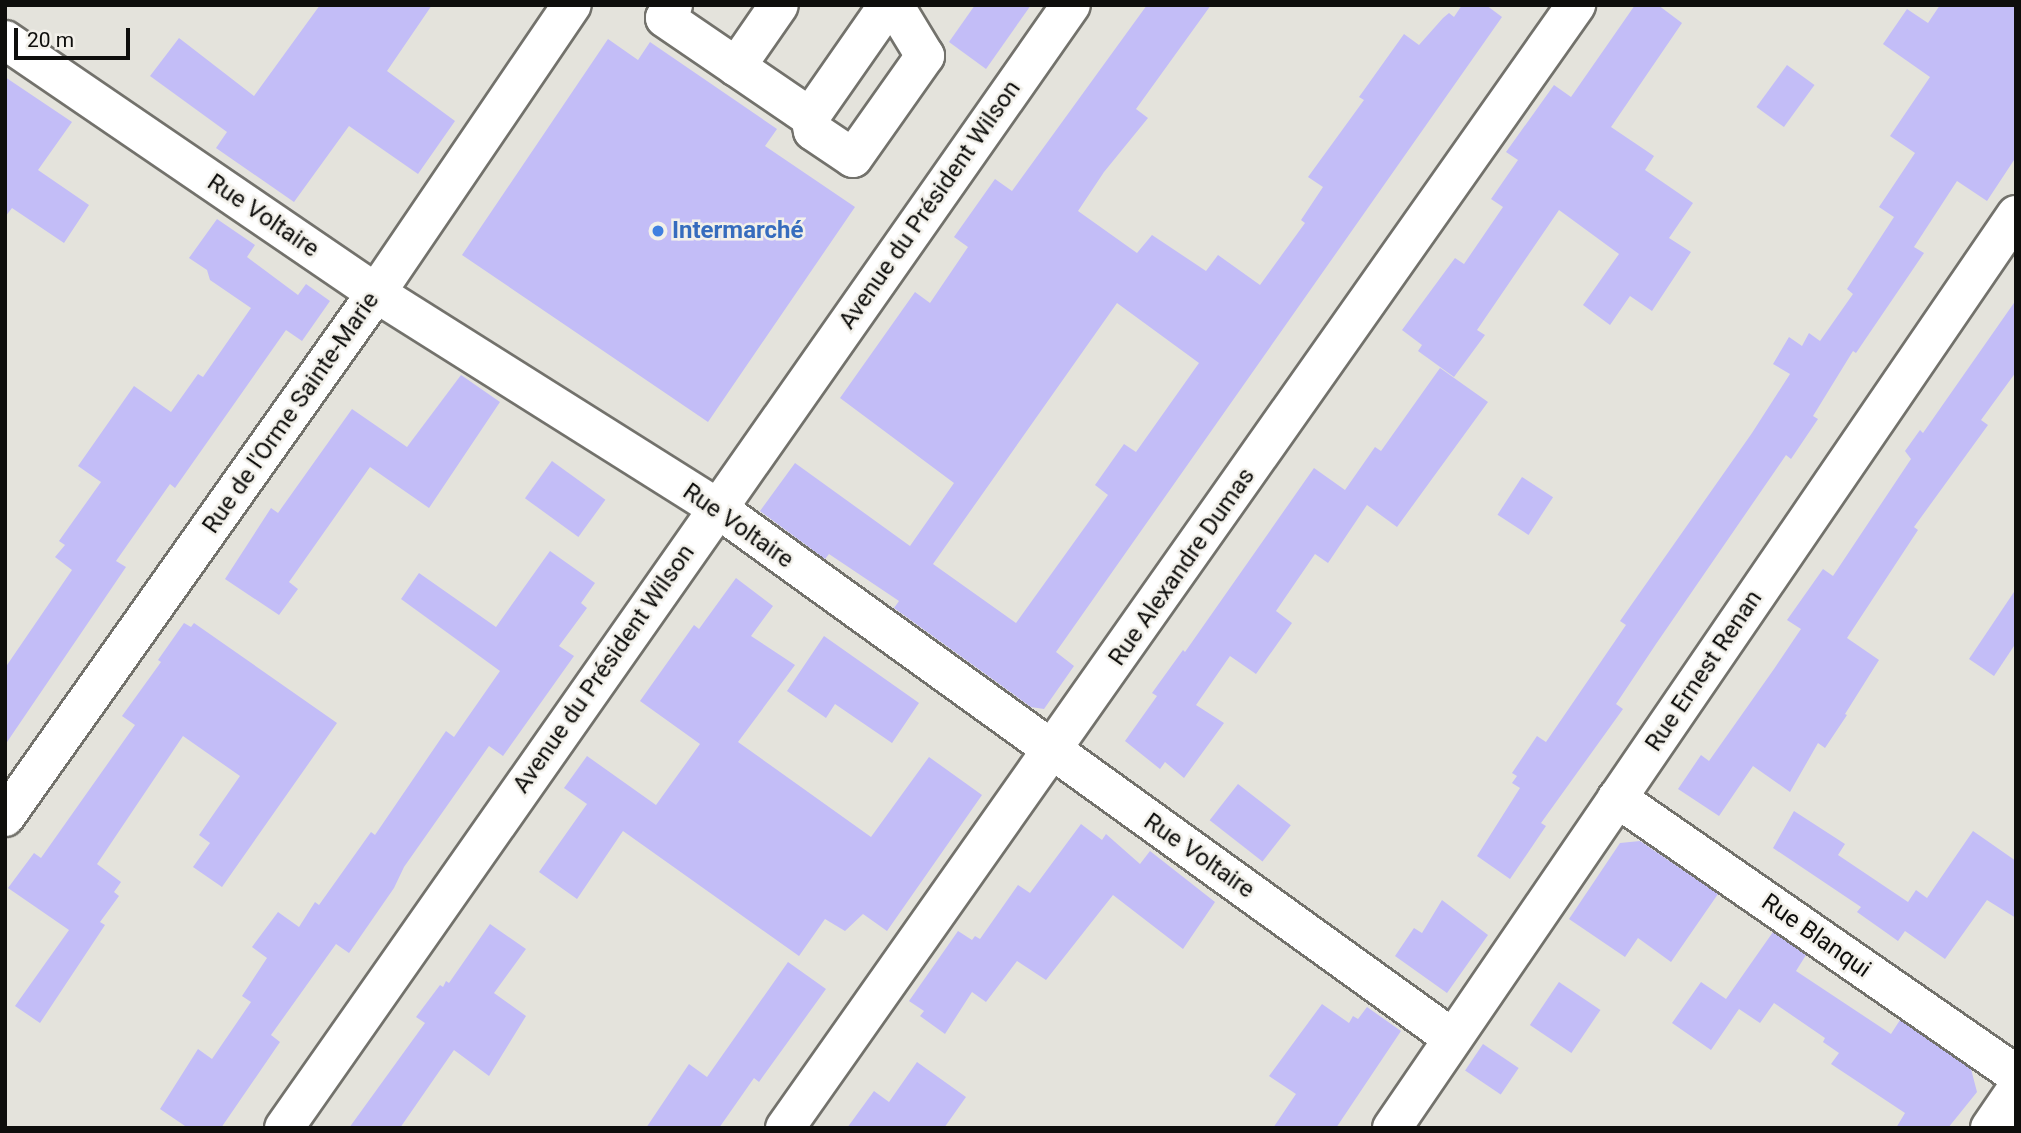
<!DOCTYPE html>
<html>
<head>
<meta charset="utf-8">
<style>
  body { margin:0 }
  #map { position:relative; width:2021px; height:1133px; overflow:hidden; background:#e4e3dc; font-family:Roboto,sans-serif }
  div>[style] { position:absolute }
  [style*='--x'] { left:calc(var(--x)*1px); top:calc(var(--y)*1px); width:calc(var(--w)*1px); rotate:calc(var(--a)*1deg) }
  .building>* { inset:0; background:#c3bdf7; transform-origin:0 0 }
  .roads { filter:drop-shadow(2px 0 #73726c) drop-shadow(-2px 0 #73726c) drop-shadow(0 2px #73726c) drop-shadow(0 -2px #73726c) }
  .minor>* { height:38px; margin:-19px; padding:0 19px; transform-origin:19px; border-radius:19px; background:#fff }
  .dots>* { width:19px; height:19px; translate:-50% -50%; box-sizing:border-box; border:4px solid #f2f0ea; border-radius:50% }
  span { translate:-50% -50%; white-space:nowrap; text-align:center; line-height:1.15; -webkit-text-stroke:5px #f2f0ea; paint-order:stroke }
  .street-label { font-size:24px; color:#0e0e0c }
  .shop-label { font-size:24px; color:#366cbe; font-weight:700 }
  .left { translate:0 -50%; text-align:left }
  .frame { position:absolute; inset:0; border:7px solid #0e0e0c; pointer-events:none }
  .scale { position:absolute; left:14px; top:28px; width:116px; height:32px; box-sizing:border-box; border:4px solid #0e0e0c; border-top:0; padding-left:9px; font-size:21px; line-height:24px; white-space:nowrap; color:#0e0e0c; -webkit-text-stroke:5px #f2f0ea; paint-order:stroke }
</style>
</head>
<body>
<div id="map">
  <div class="building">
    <i style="clip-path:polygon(320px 5px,432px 5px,387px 71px,455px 121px,418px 174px,349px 126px,294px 202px,216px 148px,227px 132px,150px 76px,179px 38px,254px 96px)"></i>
    <i style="clip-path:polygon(975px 5px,1031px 5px,986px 69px,949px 42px)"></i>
    <i style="clip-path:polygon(evenodd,1147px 5px,1211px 5px,1136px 109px,1148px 118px,1104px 172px,1078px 211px,1137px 253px,1152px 235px,1206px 271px,1218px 255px,1260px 285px,1305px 223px,1301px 220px,1323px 187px,1308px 177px,1364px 100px,1359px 97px,1404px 34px,1419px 45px,1443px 18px,1449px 13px,1454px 17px,1462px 5px,1486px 5px,1502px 17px,1056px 652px,1074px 666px,1044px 709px,1031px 707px,894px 608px,899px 601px,829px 554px,825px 559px,760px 511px,795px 463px,910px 546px,954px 483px,840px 398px,915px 292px,930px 303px,968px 247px,954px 237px,995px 179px,1012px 191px,1147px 5px,1117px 303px,1199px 363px,1136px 452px,1124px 444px,1095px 485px,1108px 495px,1016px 623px,933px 564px,1117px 303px)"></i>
    <i style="clip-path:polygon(1635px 5px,1658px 5px,1682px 23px,1611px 127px,1654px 156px,1645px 170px,1693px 203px,1669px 238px,1691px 252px,1652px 311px,1630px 296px,1610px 325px,1583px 305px,1619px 254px,1559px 210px,1477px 330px,1485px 335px,1454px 377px,1418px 351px,1422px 345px,1402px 330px,1455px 258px,1464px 264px,1503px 207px,1491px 199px,1518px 160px,1506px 152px,1554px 85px,1571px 97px)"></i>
    <i style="clip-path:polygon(1940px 5px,2016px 5px,2016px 157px,1987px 201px,1957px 181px,1914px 247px,1924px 253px,1856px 353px,1853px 351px,1813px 416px,1818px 419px,1791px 459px,1786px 455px,1656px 644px,1616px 704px,1623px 709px,1541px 823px,1546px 826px,1510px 879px,1477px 856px,1520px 788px,1512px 783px,1517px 776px,1512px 773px,1537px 736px,1546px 742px,1626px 625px,1620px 621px,1752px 433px,1790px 374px,1773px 364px,1789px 337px,1802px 346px,1809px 333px,1820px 341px,1853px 294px,1847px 289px,1894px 217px,1879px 207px,1915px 153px,1890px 136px,1930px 77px,1883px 44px,1907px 9px,1928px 23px)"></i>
    <i style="clip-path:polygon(608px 39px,638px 60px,650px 42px,777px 129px,765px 146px,855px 207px,708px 422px,462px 255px)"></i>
    <i style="left:1787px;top:65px;width:34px;height:52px;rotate:36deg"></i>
    <i style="clip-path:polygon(5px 77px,72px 122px,38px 170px,89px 205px,64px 243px,12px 208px,5px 217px)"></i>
    <i style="clip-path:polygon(217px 219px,255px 245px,247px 257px,298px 295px,306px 284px,330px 301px,302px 341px,286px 330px,175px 488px,170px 484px,116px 561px,126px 567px,5px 745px,5px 668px,72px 570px,55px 557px,65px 545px,59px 541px,101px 482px,78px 466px,134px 386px,171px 412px,198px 374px,203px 377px,251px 308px,210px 280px,207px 270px,189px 258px)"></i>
    <i style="clip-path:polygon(2016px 300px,2016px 372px,1981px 420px,1988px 425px,1914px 527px,1918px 530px,1847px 638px,1879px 660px,1845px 714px,1847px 715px,1825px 748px,1818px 743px,1790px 792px,1753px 766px,1719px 816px,1678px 789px,1701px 755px,1709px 761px,1774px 669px,1801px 629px,1787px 620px,1823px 569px,1833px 576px,1911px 459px,1905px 451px,1920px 430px,1923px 433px)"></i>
    <i style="clip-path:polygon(1440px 368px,1488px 402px,1397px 527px,1367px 505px,1328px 563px,1315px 554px,1276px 611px,1292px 623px,1256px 674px,1230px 656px,1196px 705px,1224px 723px,1184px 778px,1165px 762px,1160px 769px,1125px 741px,1157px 696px,1152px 693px,1183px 650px,1185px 652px,1314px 468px,1345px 490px,1375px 447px,1381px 451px)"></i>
    <i style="clip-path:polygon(461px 375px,500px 402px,429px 508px,370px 467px,289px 582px,298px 589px,279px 615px,225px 579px,271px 508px,278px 513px,352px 409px,407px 447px)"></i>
    <i style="left:552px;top:461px;width:66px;height:46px;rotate:36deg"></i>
    <i style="left:1522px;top:477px;width:37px;height:45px;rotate:33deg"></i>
    <i style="clip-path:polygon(550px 551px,595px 583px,581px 603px,587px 608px,559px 646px,574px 656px,503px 756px,489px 746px,404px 867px,394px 888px,349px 953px,336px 944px,271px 1035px,280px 1042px,221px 1128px,188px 1128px,160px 1109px,198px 1049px,212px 1059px,251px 1002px,242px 996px,267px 958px,252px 947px,278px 912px,299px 927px,315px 902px,319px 905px,371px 832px,375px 835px,446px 731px,454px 737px,500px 671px,401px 599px,419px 573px,496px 627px)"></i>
    <i style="clip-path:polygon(736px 578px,773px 606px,751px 636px,795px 665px,738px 742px,871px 837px,929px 757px,982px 795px,887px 931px,863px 914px,845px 931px,825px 919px,799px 956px,623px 831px,577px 899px,539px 872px,587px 804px,564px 788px,587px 756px,656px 805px,700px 744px,640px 701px,694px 625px,699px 629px)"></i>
    <i style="clip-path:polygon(2016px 589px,2016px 643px,1994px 676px,1969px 659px)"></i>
    <i style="clip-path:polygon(184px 623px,191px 627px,194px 623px,337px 723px,222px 887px,193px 867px,210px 843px,199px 835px,240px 776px,183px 736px,97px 864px,121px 882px,114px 892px,119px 896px,100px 922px,105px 925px,40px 1023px,15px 1006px,69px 930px,8px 888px,34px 853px,41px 858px,135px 725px,122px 716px,161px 662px,158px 660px)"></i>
    <i style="clip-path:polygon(824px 636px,919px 703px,892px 743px,835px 704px,826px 718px,787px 691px)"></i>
    <i style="left:1238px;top:784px;width:67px;height:46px;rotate:38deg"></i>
    <i style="clip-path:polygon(1794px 811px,1845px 844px,1838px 855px,1908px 902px,1916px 890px,1927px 898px,1973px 831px,2016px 861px,2016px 918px,1987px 900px,1945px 959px,1905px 931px,1898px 941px,1857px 912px,1861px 907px,1773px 848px)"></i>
    <i style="clip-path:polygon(1081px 824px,1102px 840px,1106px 834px,1140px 864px,1150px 851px,1215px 902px,1183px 949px,1113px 895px,1046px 980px,1017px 961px,986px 1002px,972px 992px,945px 1034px,920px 1016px,924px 1011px,909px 1001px,958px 931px,972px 940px,975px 936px,980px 939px,1018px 885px,1030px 893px)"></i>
    <i style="clip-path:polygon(1640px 841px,1718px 894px,1671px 962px,1638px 938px,1625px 957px,1569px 919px,1620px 843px)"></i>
    <i style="clip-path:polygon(1442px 900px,1488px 935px,1447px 993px,1395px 956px,1414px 928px,1422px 933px)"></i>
    <i style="clip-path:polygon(490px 924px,526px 949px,494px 993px,526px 1016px,489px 1076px,454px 1050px,400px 1128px,349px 1128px,425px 1023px,416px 1017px,440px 985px,443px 987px,446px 981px,449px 983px)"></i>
    <i style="clip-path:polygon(1773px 932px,1806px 955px,1796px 971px,1891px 1034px,1900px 1020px,1971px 1069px,1977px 1092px,1948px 1128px,1896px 1128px,1905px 1113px,1831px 1064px,1839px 1053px,1823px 1042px,1825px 1038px,1774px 1003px,1760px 1023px,1739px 1009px,1711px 1050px,1672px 1023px,1701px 982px,1726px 999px)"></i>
    <i style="clip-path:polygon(788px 962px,826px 989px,759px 1082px,754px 1078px,719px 1128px,646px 1128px,689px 1064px,707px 1077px)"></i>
    <i style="left:1559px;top:982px;width:50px;height:52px;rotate:34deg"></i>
    <i style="clip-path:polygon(1322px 1004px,1349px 1023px,1353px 1016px,1358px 1019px,1367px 1007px,1401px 1031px,1336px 1128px,1273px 1128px,1296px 1094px,1269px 1076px)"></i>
    <i style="left:1483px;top:1044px;width:43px;height:32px;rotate:34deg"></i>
    <i style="clip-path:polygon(917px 1062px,966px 1097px,944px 1128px,847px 1128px,874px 1091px,889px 1102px)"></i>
  </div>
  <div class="roads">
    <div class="minor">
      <i style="--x:673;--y:5;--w:15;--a:122"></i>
      <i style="--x:665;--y:18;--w:176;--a:34.3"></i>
      <i style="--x:810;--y:117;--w:14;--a:78"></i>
      <i style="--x:813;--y:131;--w:48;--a:34"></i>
      <i style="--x:853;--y:158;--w:125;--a:-54.8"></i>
      <i style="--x:925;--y:56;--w:60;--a:-121.3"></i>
      <i style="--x:5;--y:40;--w:449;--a:34.3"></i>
      <i style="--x:376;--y:293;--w:403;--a:32.2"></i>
      <i style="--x:717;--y:508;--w:906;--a:35.79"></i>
      <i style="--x:736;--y:67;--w:75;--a:-55.3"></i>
      <i style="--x:810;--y:117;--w:136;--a:-55.1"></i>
      <i style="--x:1617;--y:798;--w:485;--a:34.7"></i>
      <i style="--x:5;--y:817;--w:642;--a:-54.7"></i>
      <i style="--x:376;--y:293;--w:348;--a:-55.8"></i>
      <i style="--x:284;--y:1128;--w:1371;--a:-54.98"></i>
      <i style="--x:785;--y:1128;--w:1374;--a:-54.84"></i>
      <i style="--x:1392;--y:1128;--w:1106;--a:-55.65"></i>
      <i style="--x:1990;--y:1128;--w:46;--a:-55.6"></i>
    </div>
  </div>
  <div class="dots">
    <i style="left:658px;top:231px;background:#3f7fe0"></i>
  </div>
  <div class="street-label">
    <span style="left:930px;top:205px;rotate:-55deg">Avenue du Président Wilson</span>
    <span style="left:263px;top:216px;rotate:34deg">Rue Voltaire</span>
    <span style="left:291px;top:413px;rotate:-55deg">Rue de l'Orme Sainte-Marie</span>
    <span style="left:738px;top:526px;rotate:35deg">Rue Voltaire</span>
    <span style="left:1182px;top:567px;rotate:-55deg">Rue Alexandre Dumas</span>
    <span style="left:604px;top:669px;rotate:-55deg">Avenue du Président Wilson</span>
    <span style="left:1704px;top:671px;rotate:-56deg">Rue Ernest Renan</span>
    <span style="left:1199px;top:856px;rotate:35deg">Rue Voltaire</span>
    <span style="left:1816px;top:936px;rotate:35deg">Rue Blanqui</span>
  </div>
  <div class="shop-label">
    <span class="left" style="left:672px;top:231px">Intermarché</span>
  </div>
  <div class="frame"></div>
  <div class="scale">20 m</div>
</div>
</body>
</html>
